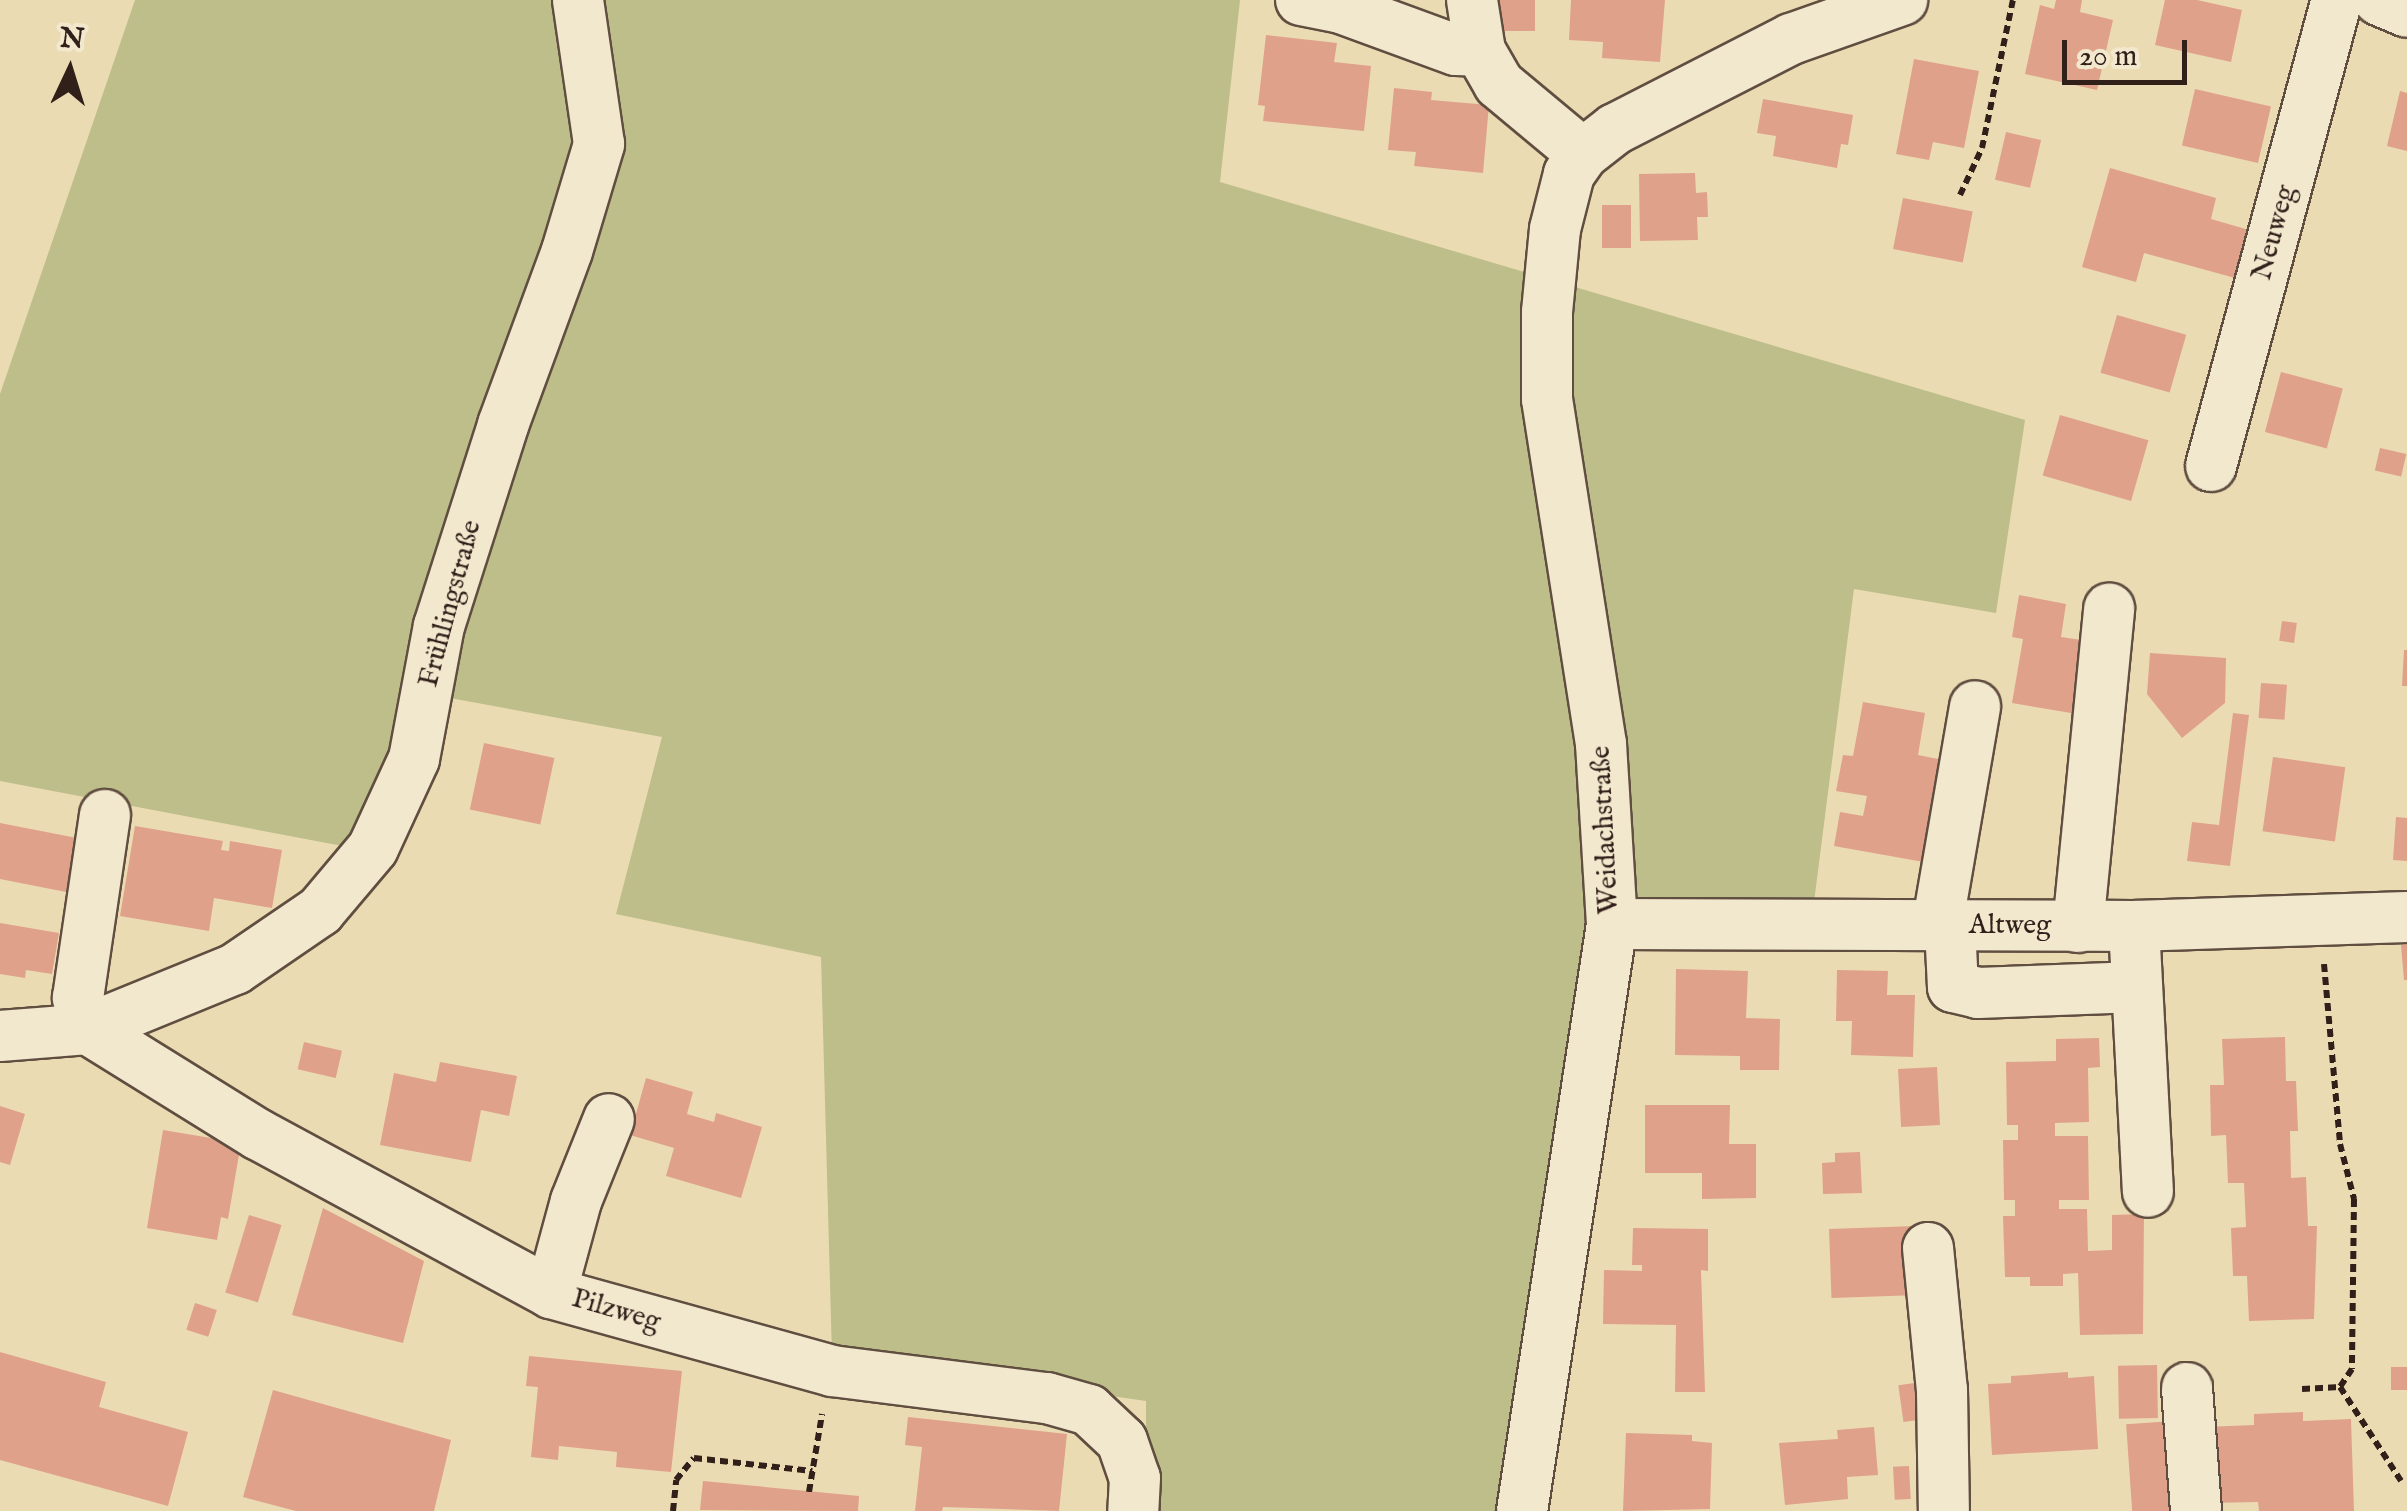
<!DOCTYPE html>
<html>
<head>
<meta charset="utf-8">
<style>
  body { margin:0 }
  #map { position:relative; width:2407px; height:1511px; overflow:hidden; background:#ebdbb3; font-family:"IM FELL English",serif }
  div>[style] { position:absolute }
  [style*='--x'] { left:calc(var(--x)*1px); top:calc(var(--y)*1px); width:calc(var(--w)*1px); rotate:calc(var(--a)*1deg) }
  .green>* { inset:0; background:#bdbe89 }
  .building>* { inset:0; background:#e0a18a; transform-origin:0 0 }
  .path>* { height:6px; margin-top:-3px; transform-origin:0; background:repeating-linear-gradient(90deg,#311f19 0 8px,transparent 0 13px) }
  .roads { filter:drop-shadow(2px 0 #604e40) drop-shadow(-2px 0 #604e40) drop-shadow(0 2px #604e40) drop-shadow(0 -2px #604e40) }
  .minor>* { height:50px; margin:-25px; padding:0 25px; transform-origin:25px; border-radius:25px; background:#f2e8ce }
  span { translate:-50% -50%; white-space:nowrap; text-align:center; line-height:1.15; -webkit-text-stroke:8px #f2e8ce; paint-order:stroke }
  .street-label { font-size:28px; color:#311f19 }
  .north { position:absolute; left:20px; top:20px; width:100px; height:100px; -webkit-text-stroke:8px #f2e8ce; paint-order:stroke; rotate:4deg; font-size:28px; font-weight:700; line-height:40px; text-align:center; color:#311f19 }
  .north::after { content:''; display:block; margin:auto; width:35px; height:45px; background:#311f19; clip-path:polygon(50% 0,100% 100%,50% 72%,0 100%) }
  .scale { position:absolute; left:2062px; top:40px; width:125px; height:45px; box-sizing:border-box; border:5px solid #311f19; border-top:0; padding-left:12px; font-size:30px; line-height:35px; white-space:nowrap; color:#311f19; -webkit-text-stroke:8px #f2e8ce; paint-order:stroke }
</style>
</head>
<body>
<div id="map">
  <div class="green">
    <i style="clip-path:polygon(135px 0,1240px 0,1220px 182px,2025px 420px,1996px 613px,1854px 589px,1813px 910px,1602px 920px,1515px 1511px,1146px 1511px,1146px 1401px,832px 1356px,821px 957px,616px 914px,662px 737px,450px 698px,353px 848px,0 781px,0 394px)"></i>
  </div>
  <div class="building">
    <i style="left:1499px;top:0;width:36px;height:31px"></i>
    <i style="clip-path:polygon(1571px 0,1665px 0,1660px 62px,1602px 58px,1603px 42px,1569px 40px)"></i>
    <i style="clip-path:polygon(2056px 0,2082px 0,2080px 12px,2113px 20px,2097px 90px,2025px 74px,2040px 5px,2054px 9px)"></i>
    <i style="clip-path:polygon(2165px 0,2197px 0,2242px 10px,2231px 62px,2155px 45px)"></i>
    <i style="clip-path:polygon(1266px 35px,1337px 43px,1334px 62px,1371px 66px,1364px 131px,1263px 121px,1265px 106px,1258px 105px)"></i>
    <i style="clip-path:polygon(1914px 59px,1979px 71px,1964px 148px,1933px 142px,1929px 160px,1896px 154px)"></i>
    <i style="clip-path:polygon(1394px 88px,1432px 92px,1431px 100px,1489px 105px,1483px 173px,1414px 166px,1416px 152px,1388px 150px)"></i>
    <i style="left:2195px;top:89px;width:78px;height:58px;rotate:13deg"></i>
    <i style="clip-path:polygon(2400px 91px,2407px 93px,2407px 151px,2387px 146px)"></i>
    <i style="clip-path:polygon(1763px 99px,1853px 115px,1848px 145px,1841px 144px,1837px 168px,1773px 156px,1776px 136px,1757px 133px)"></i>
    <i style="left:2006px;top:132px;width:36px;height:49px;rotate:13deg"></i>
    <i style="clip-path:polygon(2110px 168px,2216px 198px,2211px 219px,2249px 230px,2235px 278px,2144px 253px,2136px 282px,2082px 267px)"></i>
    <i style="clip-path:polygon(1695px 173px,1696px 193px,1707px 192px,1708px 217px,1697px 217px,1698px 240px,1640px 241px,1639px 174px)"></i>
    <i style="left:1903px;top:198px;width:71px;height:52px;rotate:11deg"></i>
    <i style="left:1602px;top:205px;width:29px;height:43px"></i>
    <i style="left:2117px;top:315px;width:72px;height:60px;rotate:16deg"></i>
    <i style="left:2281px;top:372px;width:64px;height:62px;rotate:15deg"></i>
    <i style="left:2060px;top:415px;width:92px;height:63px;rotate:16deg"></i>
    <i style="left:2380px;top:448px;width:27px;height:23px;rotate:13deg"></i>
    <i style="clip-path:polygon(2019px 595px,2066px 604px,2061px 637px,2095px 642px,2083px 715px,2012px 703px,2023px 639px,2012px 637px)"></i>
    <i style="left:2282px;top:621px;width:15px;height:20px;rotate:8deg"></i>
    <i style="clip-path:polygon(2404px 650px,2407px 650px,2407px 686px,2402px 686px)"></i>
    <i style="clip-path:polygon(2150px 653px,2226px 658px,2225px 703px,2182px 738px,2147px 694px)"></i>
    <i style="left:2261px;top:683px;width:26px;height:35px;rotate:4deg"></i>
    <i style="clip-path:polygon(1863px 702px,1925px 713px,1918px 755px,1953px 762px,1935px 864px,1834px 846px,1840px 812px,1863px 816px,1867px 796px,1836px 791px,1843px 755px,1853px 756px)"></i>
    <i style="clip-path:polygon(2233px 713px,2249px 715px,2230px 866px,2187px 861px,2192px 822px,2219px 825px)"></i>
    <i style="left:484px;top:743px;width:72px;height:68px;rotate:12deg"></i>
    <i style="left:2273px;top:757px;width:73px;height:75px;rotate:8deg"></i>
    <i style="clip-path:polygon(2396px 817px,2407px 818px,2407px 861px,2393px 860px)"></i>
    <i style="clip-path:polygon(0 823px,77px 838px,66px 892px,0 879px)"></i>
    <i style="clip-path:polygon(135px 826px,223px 841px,221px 850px,229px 851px,230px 841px,282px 850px,272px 908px,214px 898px,209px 931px,120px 916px)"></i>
    <i style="clip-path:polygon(0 923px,59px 933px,52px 974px,26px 970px,25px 978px,0 974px)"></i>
    <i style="clip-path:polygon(2407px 944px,2407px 980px,2404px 980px,2401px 945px)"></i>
    <i style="clip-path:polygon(1676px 969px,1748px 971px,1746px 1018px,1780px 1019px,1779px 1070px,1740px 1070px,1740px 1056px,1675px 1055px)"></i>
    <i style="clip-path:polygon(1837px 970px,1888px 971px,1887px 995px,1915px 995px,1913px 1057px,1851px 1055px,1852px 1021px,1836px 1021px)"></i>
    <i style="clip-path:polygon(2285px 1037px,2286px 1081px,2296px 1081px,2298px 1131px,2290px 1131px,2291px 1178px,2306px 1177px,2308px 1226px,2317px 1226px,2314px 1319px,2249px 1321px,2247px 1276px,2233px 1276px,2231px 1228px,2246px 1227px,2244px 1183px,2228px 1183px,2226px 1135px,2211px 1136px,2210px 1085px,2224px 1085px,2222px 1039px)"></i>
    <i style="clip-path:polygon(2099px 1038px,2100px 1067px,2088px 1068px,2089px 1122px,2055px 1123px,2055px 1136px,2088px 1136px,2089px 1200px,2059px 1200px,2059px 1209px,2087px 1209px,2088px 1251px,2112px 1250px,2112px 1215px,2144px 1214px,2143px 1334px,2080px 1335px,2078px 1273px,2063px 1274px,2063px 1286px,2030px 1286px,2030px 1277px,2005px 1277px,2003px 1216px,2015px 1216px,2015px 1200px,2004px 1200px,2003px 1140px,2018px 1140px,2018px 1125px,2007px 1125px,2006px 1062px,2056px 1061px,2056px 1039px)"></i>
    <i style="left:304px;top:1042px;width:39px;height:28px;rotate:13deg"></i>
    <i style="clip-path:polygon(440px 1062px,517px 1076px,509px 1116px,481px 1110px,471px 1162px,380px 1145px,394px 1073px,436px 1082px)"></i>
    <i style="left:1937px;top:1067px;width:58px;height:39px;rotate:87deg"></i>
    <i style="clip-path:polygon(646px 1078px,693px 1092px,687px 1114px,714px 1122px,716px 1113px,762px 1127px,741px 1198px,666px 1176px,674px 1148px,630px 1135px)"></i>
    <i style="clip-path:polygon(1645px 1105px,1730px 1105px,1729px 1144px,1756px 1144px,1756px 1198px,1702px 1199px,1702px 1173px,1645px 1173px)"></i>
    <i style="clip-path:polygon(0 1106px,25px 1114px,10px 1165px,0 1162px)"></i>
    <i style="clip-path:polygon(163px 1130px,241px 1143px,228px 1219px,221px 1217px,217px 1240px,147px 1228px)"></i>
    <i style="clip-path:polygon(1860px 1152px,1862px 1193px,1823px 1194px,1822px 1163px,1835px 1162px,1835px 1153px)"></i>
    <i style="clip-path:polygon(323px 1208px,424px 1261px,403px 1343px,292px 1315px)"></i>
    <i style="left:249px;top:1215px;width:34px;height:81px;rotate:17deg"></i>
    <i style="left:1916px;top:1226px;width:69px;height:87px;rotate:88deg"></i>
    <i style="clip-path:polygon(1633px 1228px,1708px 1229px,1708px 1271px,1701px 1270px,1705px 1392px,1675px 1392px,1676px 1325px,1603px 1324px,1604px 1270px,1642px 1271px,1642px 1265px,1632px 1265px)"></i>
    <i style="left:195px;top:1303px;width:23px;height:28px;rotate:18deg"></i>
    <i style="clip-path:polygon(0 1352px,106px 1382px,99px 1407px,188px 1432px,168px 1506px,0 1460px)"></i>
    <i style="clip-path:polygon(529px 1356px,682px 1371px,671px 1472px,616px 1467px,617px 1452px,559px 1446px,558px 1460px,531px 1457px,538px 1387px,526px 1386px)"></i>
    <i style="left:2157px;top:1365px;width:53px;height:39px;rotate:89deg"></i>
    <i style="left:2407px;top:1367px;width:23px;height:16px;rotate:90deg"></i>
    <i style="clip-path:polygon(2068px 1372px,2068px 1378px,2094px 1376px,2098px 1449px,1992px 1455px,1988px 1384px,2011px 1383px,2011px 1376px)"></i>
    <i style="left:1929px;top:1381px;width:37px;height:31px;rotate:82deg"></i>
    <i style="clip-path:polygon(273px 1390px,451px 1440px,434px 1511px,296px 1511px,243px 1497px)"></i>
    <i style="clip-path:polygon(2303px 1412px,2303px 1421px,2351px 1419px,2354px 1511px,2259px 1511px,2258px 1502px,2208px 1503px,2205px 1427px,2254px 1425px,2254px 1414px)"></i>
    <i style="clip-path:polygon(908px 1417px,1067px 1434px,1059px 1511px,943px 1507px,942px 1511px,915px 1511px,922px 1447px,905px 1445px)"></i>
    <i style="left:2173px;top:1421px;width:90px;height:47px;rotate:86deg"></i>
    <i style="clip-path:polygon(1874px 1427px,1878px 1475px,1847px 1477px,1848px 1499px,1785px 1505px,1779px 1443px,1838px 1439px,1837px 1430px)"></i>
    <i style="clip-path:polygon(1626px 1433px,1692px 1435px,1692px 1441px,1712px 1443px,1710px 1509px,1623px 1511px)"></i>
    <i style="left:1909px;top:1466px;width:33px;height:16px;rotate:87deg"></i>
    <i style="clip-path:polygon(703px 1481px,859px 1496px,858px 1511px,700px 1510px)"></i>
  </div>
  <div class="path">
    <i style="--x:1960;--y:195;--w:52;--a:-64.9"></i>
    <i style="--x:1982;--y:148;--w:151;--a:-78.2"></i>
    <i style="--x:2324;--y:964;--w:181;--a:84.9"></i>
    <i style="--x:2340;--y:1144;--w:57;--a:75.7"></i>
    <i style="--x:2354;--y:1199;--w:170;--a:90.7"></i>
    <i style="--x:2352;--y:1369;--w:22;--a:124"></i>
    <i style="--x:2302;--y:1389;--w:38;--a:-3"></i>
    <i style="--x:2340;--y:1387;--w:112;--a:57"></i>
    <i style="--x:809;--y:1492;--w:79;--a:-80.5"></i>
    <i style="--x:673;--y:1511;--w:31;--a:-84"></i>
    <i style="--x:676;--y:1480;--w:28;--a:-51"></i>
    <i style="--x:694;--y:1458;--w:119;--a:6.3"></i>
  </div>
  <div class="roads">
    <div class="minor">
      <i style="--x:1301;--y:0;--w:41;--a:11.3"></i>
      <i style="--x:1341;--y:8;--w:122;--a:20.1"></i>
      <i style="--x:1456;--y:50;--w:24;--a:2"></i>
      <i style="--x:1472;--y:0;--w:52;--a:81.1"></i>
      <i style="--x:1480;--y:51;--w:38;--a:60"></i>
      <i style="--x:1499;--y:84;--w:109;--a:39.8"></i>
      <i style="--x:2379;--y:0;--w:30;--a:23"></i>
      <i style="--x:2211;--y:466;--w:483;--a:-74.9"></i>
      <i style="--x:1612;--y:924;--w:522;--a:0.22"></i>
      <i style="--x:2134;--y:926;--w:273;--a:-1.9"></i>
      <i style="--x:1950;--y:926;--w:61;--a:87.2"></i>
      <i style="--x:1953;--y:987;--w:26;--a:13"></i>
      <i style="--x:1978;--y:993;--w:159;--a:-2.2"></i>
      <i style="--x:2134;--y:926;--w:266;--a:87"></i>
      <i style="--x:1937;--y:927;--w:224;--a:-80.2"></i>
      <i style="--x:2078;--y:927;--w:320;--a:-84.4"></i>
      <i style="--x:88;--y:1029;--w:201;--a:31.8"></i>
      <i style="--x:259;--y:1135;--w:332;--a:28.4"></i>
      <i style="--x:551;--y:1293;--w:292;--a:15.5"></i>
      <i style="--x:832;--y:1371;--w:217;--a:7.2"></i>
      <i style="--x:1047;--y:1398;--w:44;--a:15.9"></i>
      <i style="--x:1089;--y:1410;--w:45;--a:43.2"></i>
      <i style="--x:1122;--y:1441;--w:39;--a:71"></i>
      <i style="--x:1135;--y:1478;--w:33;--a:93"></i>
      <i style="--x:88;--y:1029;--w:33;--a:-108"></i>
      <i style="--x:78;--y:998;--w:185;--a:-81.6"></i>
      <i style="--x:0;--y:1036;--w:88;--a:-4.5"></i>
      <i style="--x:88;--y:1029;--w:159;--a:-22.2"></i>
      <i style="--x:235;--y:969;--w:103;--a:-34.3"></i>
      <i style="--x:320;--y:911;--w:82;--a:-49.9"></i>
      <i style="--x:373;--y:848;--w:98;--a:-65.3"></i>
      <i style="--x:414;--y:759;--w:135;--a:-79.4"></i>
      <i style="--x:439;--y:626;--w:211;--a:-72.3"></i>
      <i style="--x:503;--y:425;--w:185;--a:-69.8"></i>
      <i style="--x:567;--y:251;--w:112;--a:-73.3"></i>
      <i style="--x:599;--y:144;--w:146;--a:-98.3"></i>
      <i style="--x:1928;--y:1248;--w:143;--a:84.4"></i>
      <i style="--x:1942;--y:1390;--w:121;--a:89.1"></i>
      <i style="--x:551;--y:1293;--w:95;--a:-74.8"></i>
      <i style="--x:576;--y:1201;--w:88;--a:-68.1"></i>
      <i style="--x:2187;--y:1388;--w:123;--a:85.8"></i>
      <i style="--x:1522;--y:1511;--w:594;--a:-81.28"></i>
      <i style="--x:1612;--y:924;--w:180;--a:-93.5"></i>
      <i style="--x:1601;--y:744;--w:349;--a:-98.9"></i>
      <i style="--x:1547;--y:399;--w:87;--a:-90"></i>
      <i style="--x:1547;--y:312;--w:83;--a:-84.5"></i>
      <i style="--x:1555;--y:229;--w:57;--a:-75.7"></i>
      <i style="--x:1569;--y:174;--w:24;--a:-55"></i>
      <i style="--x:1583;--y:154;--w:41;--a:-38"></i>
      <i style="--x:1615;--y:129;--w:198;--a:-27.1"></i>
      <i style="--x:1791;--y:39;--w:118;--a:-19.4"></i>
    </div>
  </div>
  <div class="street-label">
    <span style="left:2275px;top:233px;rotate:-75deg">Neuweg</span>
    <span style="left:451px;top:604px;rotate:-75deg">Frühlingstraße</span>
    <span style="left:1606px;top:830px;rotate:-93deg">Weidachstraße</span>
    <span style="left:2010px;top:926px">Altweg</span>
    <span style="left:616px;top:1311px;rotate:16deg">Pilzweg</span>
  </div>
  <div class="north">N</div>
  <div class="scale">20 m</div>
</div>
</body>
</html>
